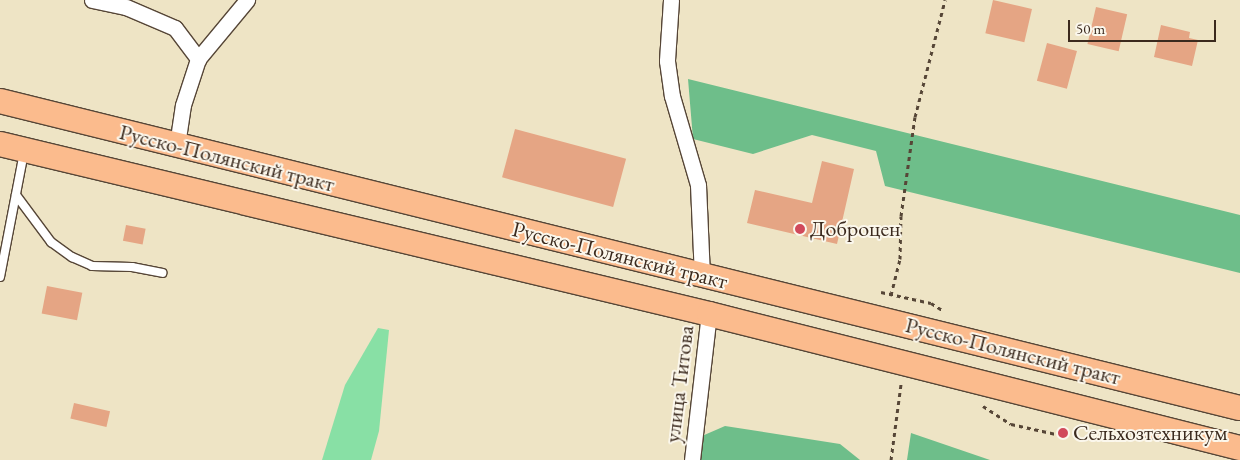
<!DOCTYPE html>
<html>
<head>
<meta charset="utf-8">
<style>
  body { margin:0 }
  #map { position:relative; width:1240px; height:460px; overflow:hidden; background:#eee4c5; font-family:"EB Garamond",serif }
  div>[style] { position:absolute }
  [style*='--x'] { left:calc(var(--x)*1px); top:calc(var(--y)*1px); width:calc(var(--w)*1px); rotate:calc(var(--a)*1deg) }
  .green>* { inset:0; background:#88e0a5 }
  .forest>* { inset:0; background:#6ebe8a }
  .building>* { inset:0; background:#e5a584; transform-origin:0 0 }
  .path>* { height:3px; margin-top:-1.5px; transform-origin:0; background:repeating-linear-gradient(90deg,#564637 0 4px,transparent 0 8px) }
  .roads { filter:drop-shadow(1px 0 #564637) drop-shadow(-1px 0 #564637) drop-shadow(0 1px #564637) drop-shadow(0 -1px #564637) }
  .lane>* { height:8px; margin:-4px; padding:0 4px; transform-origin:4px; border-radius:4px; background:#fff }
  .street>* { height:15px; margin:-7.5px; padding:0 7.5px; transform-origin:7.5px; border-radius:7.5px; background:#fff }
  .primary>* { height:24px; margin:-12px; padding:0 12px; transform-origin:12px; border-radius:12px; background:#fbbb8d }
  .dots>* { width:14px; height:14px; translate:-50% -50%; box-sizing:border-box; border:2px solid #fbf7ec; border-radius:50% }
  span { translate:-50% -50%; white-space:nowrap; text-align:center; line-height:1.15; -webkit-text-stroke:4px #fbf7ec; paint-order:stroke }
  .street-label { font-size:22px; color:#3b2a1e }
  .poi-label { font-size:22px; color:#3b2a1e }
  .left { translate:0 -50%; text-align:left }
  .scale { position:absolute; left:1068px; top:20px; width:148px; height:22px; box-sizing:border-box; border:2px solid #3b2a1e; border-top:0; padding-left:6px; font-size:15px; line-height:18px; white-space:nowrap; color:#3b2a1e; -webkit-text-stroke:4px #fbf7ec; paint-order:stroke }
</style>
</head>
<body>
<div id="map">
  <div class="green">
    <i style="clip-path:polygon(378px 328px,389px 330px,379px 431px,371px 460px,322px 460px,345px 385px)"></i>
  </div>
  <div class="forest">
    <i style="clip-path:polygon(688px 79px,1240px 215px,1240px 273px,885px 186px,876px 151px,812px 135px,753px 154px,693px 139px)"></i>
    <i style="clip-path:polygon(725px 426px,840px 444px,860px 460px,699px 460px,702px 436px)"></i>
    <i style="clip-path:polygon(911px 433px,990px 460px,907px 460px)"></i>
  </div>
  <div class="building">
    <i style="left:993px;top:0;width:40px;height:34px;rotate:13deg"></i>
    <i style="left:1096px;top:7px;width:32px;height:38px;rotate:13deg"></i>
    <i style="clip-path:polygon(1161px 25px,1190px 32px,1189px 38px,1198px 40px,1192px 66px,1154px 57px)"></i>
    <i style="left:1047px;top:43px;width:31px;height:39px;rotate:15deg"></i>
    <i style="left:515px;top:129px;width:115px;height:50px;rotate:15deg"></i>
    <i style="clip-path:polygon(822px 161px,854px 169px,837px 244px,747px 223px,755px 190px,812px 203px)"></i>
    <i style="left:126px;top:225px;width:20px;height:16px;rotate:11deg"></i>
    <i style="left:47px;top:286px;width:36px;height:28px;rotate:11deg"></i>
    <i style="left:74px;top:403px;width:37px;height:16px;rotate:13deg"></i>
  </div>
  <div class="path">
    <i style="--x:881;--y:292;--w:51;--a:12.4"></i>
    <i style="--x:931;--y:303;--w:15;--a:32"></i>
    <i style="--x:891;--y:295;--w:37;--a:-76"></i>
    <i style="--x:900;--y:259;--w:43;--a:-88.7"></i>
    <i style="--x:901;--y:216;--w:100;--a:-82"></i>
    <i style="--x:915;--y:117;--w:121;--a:-75.6"></i>
    <i style="--x:983;--y:406;--w:33;--a:33"></i>
    <i style="--x:1011;--y:424;--w:46;--a:12.5"></i>
    <i style="--x:891;--y:460;--w:77;--a:-82.5"></i>
  </div>
  <div class="roads">
    <div class="lane">
      <i style="--x:16;--y:195;--w:59;--a:53.3"></i>
      <i style="--x:51;--y:242;--w:26;--a:36"></i>
      <i style="--x:72;--y:257;--w:22;--a:24"></i>
      <i style="--x:92;--y:266;--w:40;--a:1.4"></i>
      <i style="--x:132;--y:267;--w:31;--a:11"></i>
      <i style="--x:0;--y:277;--w:127;--a:-79.1"></i>
    </div>
    <div class="street">
      <i style="--x:92;--y:0;--w:35;--a:12"></i>
      <i style="--x:126;--y:7;--w:53;--a:23.2"></i>
      <i style="--x:175;--y:28;--w:39;--a:53"></i>
      <i style="--x:671;--y:0;--w:61;--a:93.8"></i>
      <i style="--x:667;--y:61;--w:35;--a:82"></i>
      <i style="--x:672;--y:96;--w:93;--a:73.7"></i>
      <i style="--x:698;--y:185;--w:91;--a:87.5"></i>
      <i style="--x:177;--y:145;--w:40;--a:-81.5"></i>
      <i style="--x:183;--y:105;--w:48;--a:-71.9"></i>
      <i style="--x:198;--y:59;--w:77;--a:-50.3"></i>
      <i style="--x:692;--y:460;--w:147;--a:-83.4"></i>
    </div>
    <div class="primary">
      <i style="--x:0;--y:101;--w:1277;--a:13.91"></i>
      <i style="--x:0;--y:144;--w:729;--a:13.48"></i>
      <i style="--x:709;--y:314;--w:548;--a:14.16"></i>
    </div>
  </div>
  <div class="dots">
    <i style="left:800px;top:229px;background:#d1495b"></i>
    <i style="left:1063px;top:433px;background:#d1495b"></i>
  </div>
  <div class="street-label">
    <span style="left:227px;top:158px;rotate:14deg">Русско-Полянский тракт</span>
    <span style="left:620px;top:255px;rotate:14deg">Русско-Полянский тракт</span>
    <span style="left:1013px;top:351px;rotate:14deg">Русско-Полянский тракт</span>
    <span style="left:679px;top:384px;rotate:-83deg">улица Титова</span>
  </div>
  <div class="poi-label">
    <span class="left" style="left:810px;top:229px">Доброцен</span>
    <span class="left" style="left:1073px;top:433px">Сельхозтехникум</span>
  </div>
  <div class="scale">50 m</div>
</div>
</body>
</html>
